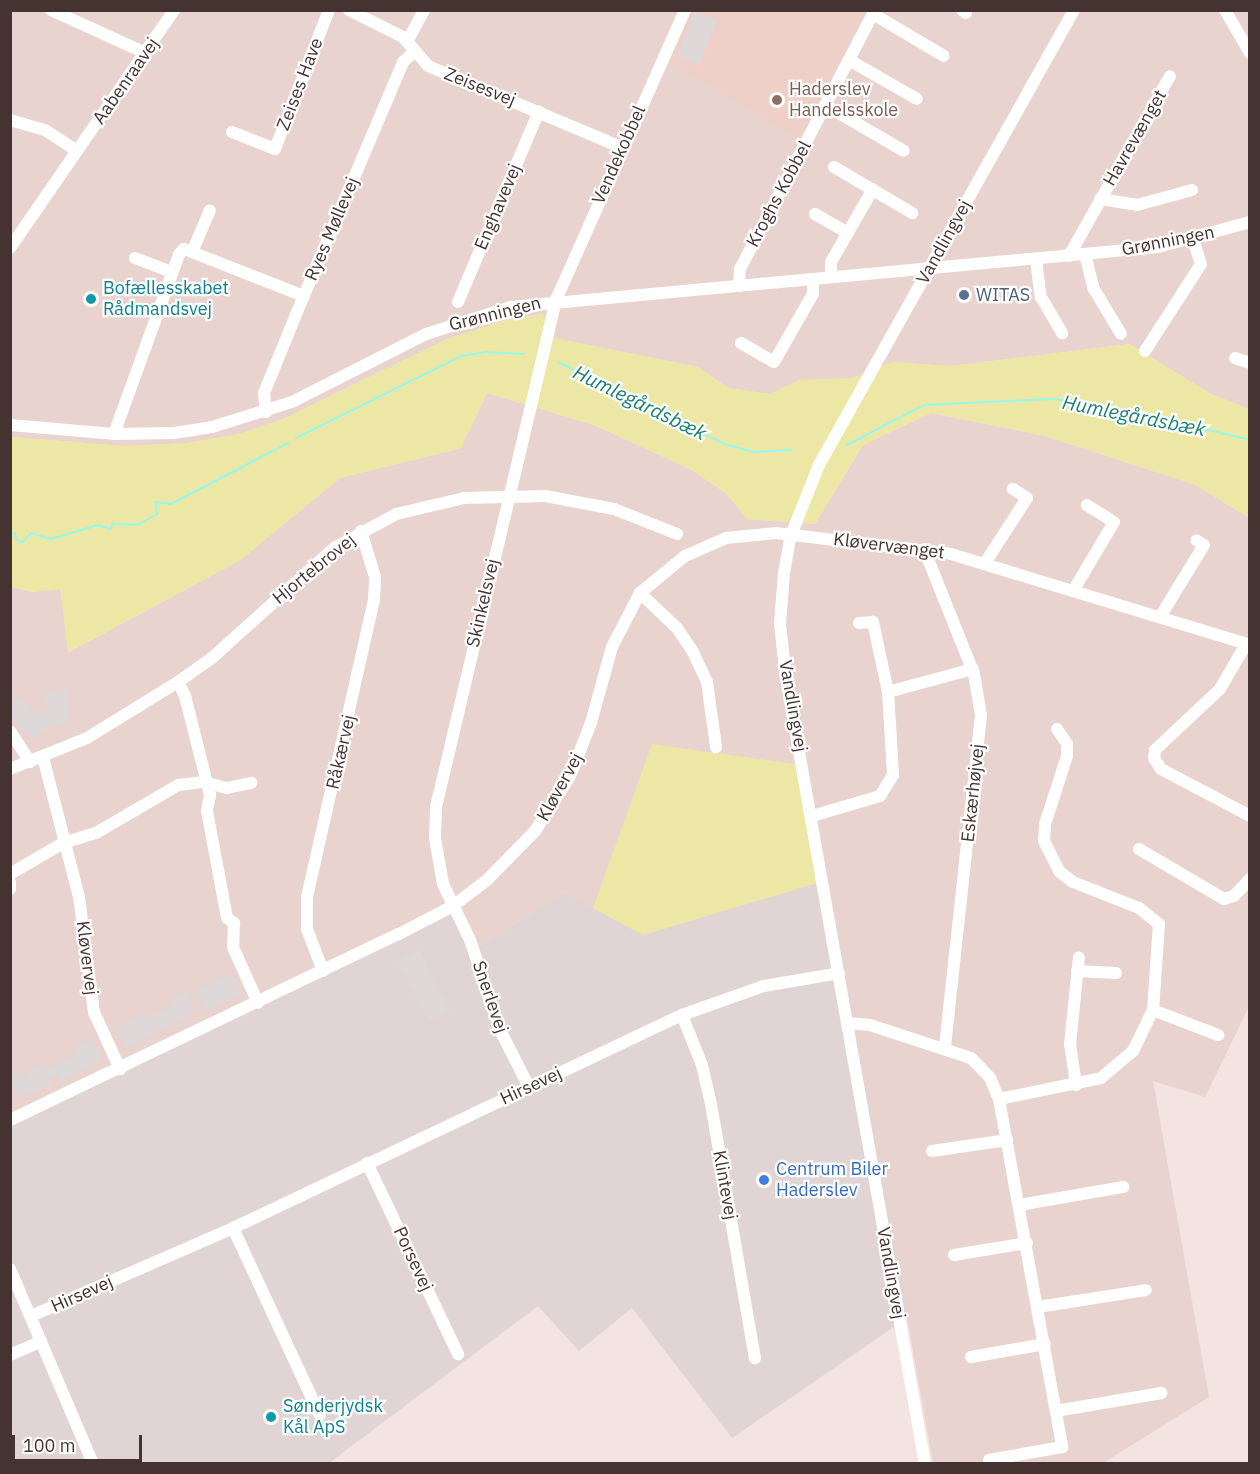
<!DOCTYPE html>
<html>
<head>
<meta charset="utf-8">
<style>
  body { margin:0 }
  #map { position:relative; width:1260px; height:1474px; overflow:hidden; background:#f3e4e1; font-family:"IBM Plex Sans",sans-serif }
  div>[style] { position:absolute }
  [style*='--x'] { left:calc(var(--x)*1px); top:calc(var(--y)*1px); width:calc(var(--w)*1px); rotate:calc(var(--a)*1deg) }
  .residential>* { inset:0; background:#e8d3cf }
  .industrial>* { inset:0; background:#e1d4d4 }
  .education>* { inset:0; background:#eed0c9 }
  .green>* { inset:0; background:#ede7a5 }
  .parking>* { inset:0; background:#dfd8d8; transform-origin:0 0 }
  .stream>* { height:2px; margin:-1px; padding:0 1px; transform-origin:1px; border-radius:1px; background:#95f8ec }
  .minor>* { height:12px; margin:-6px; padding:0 6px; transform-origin:6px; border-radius:6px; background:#fff }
  .dots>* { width:16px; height:16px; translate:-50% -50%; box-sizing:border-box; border:3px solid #fff; border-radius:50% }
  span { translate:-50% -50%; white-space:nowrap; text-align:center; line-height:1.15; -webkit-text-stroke:4.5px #fff; paint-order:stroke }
  .street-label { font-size:18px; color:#453332 }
  .education-label { font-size:18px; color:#785e54 }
  .left { translate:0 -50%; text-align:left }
  .culture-label { font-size:18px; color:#0d838f }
  .service-label { font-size:18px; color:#4e5e75 }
  .shop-label { font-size:18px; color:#366cbe }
  .water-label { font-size:20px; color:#1b8075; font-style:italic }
  .frame { position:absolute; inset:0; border:12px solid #453332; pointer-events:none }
  .scale { position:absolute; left:12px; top:1435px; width:130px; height:27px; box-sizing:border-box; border:3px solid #453332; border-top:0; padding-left:8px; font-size:18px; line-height:21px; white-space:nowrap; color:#453332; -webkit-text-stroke:4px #fff; paint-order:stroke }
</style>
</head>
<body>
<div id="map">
  <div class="residential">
    <i style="clip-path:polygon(10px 11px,1249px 11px,1249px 409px,1211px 394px,1129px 344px,950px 366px,892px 362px,853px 378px,800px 380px,770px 394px,728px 388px,698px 367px,554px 338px,542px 314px,503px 321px,447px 339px,283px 419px,239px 434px,188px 443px,125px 446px,11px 437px)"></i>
    <i style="clip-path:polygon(487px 393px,594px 425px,692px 470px,727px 494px,747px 519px,815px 524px,863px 445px,931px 413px,1045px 436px,1196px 485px,1249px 518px,1249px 1007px,1205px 1097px,1153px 1081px,1209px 1397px,1103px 1463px,933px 1463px,830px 887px,817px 883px,643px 935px,565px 892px,478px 946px,11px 1115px,10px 587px,32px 592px,60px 588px,69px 652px,239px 561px,340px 478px,461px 448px)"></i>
  </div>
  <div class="industrial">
    <i style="clip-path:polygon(817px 883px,830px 887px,908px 1315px,894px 1327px,732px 1438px,632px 1308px,579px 1351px,538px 1306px,329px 1463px,11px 1463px,10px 1115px,449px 908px,478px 946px,565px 892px,643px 935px)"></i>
  </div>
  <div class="education">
    <i style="clip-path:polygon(692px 11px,865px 11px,799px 139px,670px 62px)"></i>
  </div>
  <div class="green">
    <i style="clip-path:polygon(543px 314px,554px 338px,698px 367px,728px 388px,770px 394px,800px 380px,853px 378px,892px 362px,950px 366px,1129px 344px,1211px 394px,1249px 409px,1249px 518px,1196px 485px,1045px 436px,931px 413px,863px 445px,815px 524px,747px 519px,727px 494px,692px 470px,594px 425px,487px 393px,461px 448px,340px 478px,239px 561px,68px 652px,60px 589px,32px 592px,11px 587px,10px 437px,125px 446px,188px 443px,239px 434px,283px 419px,447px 339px,503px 321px)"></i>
    <i style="clip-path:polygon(652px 744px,795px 764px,817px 883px,643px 935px,593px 908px)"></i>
  </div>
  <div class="parking">
    <i style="left:695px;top:11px;width:24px;height:49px;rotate:22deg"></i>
    <i style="clip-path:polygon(68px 688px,69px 724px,52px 726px,33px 738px,11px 718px,11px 700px,21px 699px,36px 714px,47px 713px,46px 693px)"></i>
    <i style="left:420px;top:950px;width:67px;height:25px;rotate:63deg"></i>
    <i style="left:232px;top:973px;width:23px;height:40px;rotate:65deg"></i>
    <i style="clip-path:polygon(188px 991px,194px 1013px,127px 1047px,117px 1027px,145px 1011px,148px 1017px,166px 1010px,173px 1005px,170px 999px)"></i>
    <i style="clip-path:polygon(93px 1038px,102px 1059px,62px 1081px,59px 1075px,49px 1079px,51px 1085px,17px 1098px,11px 1076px,20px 1072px,24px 1077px,29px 1075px,27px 1071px,45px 1062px,48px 1068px,75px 1056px,72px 1048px)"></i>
  </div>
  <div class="stream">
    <i style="--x:558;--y:362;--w:186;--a:26.2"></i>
    <i style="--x:725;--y:444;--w:29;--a:16"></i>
    <i style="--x:753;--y:452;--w:39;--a:-3"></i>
    <i style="--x:296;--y:438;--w:184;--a:-26.4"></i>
    <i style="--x:461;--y:356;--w:24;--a:-9"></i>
    <i style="--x:485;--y:352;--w:39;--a:3"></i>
    <i style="--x:847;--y:445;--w:87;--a:-27.5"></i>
    <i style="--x:924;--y:405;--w:127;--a:-2.7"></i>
    <i style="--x:1051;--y:399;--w:36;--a:5"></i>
    <i style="--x:1087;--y:402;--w:12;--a:35"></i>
    <i style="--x:1097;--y:409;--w:35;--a:5"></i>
    <i style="--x:1132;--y:412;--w:121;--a:13.3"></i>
    <i style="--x:10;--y:534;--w:5;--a:-11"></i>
    <i style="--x:15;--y:533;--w:7;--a:82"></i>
    <i style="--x:16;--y:540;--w:7;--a:16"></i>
    <i style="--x:23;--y:542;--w:12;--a:-48"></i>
    <i style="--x:31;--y:533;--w:21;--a:17"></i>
    <i style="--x:51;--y:539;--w:49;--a:-16.6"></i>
    <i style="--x:98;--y:525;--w:13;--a:18"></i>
    <i style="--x:110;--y:529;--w:6;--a:-59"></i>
    <i style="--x:113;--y:524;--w:25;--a:2"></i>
    <i style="--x:138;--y:525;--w:22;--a:-30"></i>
    <i style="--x:157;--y:514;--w:12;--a:-95"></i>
    <i style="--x:156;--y:502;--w:15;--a:8"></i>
    <i style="--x:171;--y:504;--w:132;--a:-27.5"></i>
  </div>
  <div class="minor">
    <i style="--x:51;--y:10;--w:104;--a:24.4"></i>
    <i style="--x:349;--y:10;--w:60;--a:26.6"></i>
    <i style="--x:403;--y:37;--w:38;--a:49"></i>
    <i style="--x:428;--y:66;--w:212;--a:22.8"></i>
    <i style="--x:962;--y:10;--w:5;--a:37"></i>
    <i style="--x:1225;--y:10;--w:50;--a:59.8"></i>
    <i style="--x:873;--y:14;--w:82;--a:30.6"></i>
    <i style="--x:407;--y:42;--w:36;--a:-62"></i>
    <i style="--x:849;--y:60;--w:78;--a:29.8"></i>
    <i style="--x:825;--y:105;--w:91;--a:30.2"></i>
    <i style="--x:10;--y:120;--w:36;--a:16"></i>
    <i style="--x:45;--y:130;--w:38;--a:33"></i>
    <i style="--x:232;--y:132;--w:46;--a:21.6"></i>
    <i style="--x:275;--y:149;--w:149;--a:-68.8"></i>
    <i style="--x:834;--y:167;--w:91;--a:30.5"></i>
    <i style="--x:1100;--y:199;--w:37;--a:9"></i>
    <i style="--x:1137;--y:205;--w:57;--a:-15.3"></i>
    <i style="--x:815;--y:214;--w:38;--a:30"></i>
    <i style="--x:10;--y:248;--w:289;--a:-55.4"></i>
    <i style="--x:193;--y:250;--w:43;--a:-67"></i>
    <i style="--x:1085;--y:254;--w:36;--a:76"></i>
    <i style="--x:1094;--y:289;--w:52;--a:59"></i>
    <i style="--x:1069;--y:256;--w:206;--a:-60.7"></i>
    <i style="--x:135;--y:258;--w:40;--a:21"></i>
    <i style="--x:1036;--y:259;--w:38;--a:83"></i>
    <i style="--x:1041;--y:297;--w:42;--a:59.7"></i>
    <i style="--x:831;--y:277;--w:15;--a:-90"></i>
    <i style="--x:831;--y:262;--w:84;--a:-60.1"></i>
    <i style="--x:739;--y:286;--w:17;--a:-87"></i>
    <i style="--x:740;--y:269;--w:292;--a:-62.5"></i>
    <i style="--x:458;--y:302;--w:207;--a:-67"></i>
    <i style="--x:741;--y:343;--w:38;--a:30"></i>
    <i style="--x:774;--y:362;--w:78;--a:-60.2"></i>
    <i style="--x:813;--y:294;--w:15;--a:-90"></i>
    <i style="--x:1145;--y:351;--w:103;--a:-57.2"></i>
    <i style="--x:1201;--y:264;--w:26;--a:-108"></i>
    <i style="--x:1235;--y:358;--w:16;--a:18"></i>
    <i style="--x:266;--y:412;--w:19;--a:-96"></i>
    <i style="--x:264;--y:393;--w:87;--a:-67.8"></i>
    <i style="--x:297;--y:312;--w:272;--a:-67"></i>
    <i style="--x:403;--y:62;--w:13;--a:-42"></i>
    <i style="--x:10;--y:425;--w:104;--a:4.9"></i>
    <i style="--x:114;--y:434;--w:60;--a:-1"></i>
    <i style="--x:174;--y:433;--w:38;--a:-9"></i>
    <i style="--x:212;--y:427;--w:84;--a:-17.4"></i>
    <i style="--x:292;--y:402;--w:150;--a:-26.9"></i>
    <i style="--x:426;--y:334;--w:89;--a:-17.6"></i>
    <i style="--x:511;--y:307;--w:650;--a:-5.3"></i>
    <i style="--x:1158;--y:247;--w:95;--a:-15.2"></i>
    <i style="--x:114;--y:434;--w:191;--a:-70.1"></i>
    <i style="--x:179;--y:254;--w:7;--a:-45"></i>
    <i style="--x:184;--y:249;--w:129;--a:21.4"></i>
    <i style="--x:924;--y:549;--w:135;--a:68.2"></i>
    <i style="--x:974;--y:674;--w:42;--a:80.3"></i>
    <i style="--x:981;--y:715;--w:334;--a:96.2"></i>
    <i style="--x:985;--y:563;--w:77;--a:-57.1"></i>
    <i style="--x:1027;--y:498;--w:17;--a:-147"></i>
    <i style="--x:1073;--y:591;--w:80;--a:-59.3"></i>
    <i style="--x:1114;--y:522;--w:32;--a:-148"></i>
    <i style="--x:640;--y:593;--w:51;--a:43.4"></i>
    <i style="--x:677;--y:628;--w:29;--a:56"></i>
    <i style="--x:693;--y:652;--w:33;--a:65"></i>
    <i style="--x:707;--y:682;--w:66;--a:82.1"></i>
    <i style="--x:1160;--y:617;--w:84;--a:-58.6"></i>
    <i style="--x:1204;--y:545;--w:9;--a:-148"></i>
    <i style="--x:1246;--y:644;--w:52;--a:120"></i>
    <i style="--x:1220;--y:689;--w:89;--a:136.8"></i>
    <i style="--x:1155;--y:750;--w:8;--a:97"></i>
    <i style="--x:1154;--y:758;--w:13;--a:58"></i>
    <i style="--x:1161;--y:769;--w:101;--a:27.8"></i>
    <i style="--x:178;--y:682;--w:16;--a:63"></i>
    <i style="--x:185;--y:696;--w:102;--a:75.8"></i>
    <i style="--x:210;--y:795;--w:16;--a:101"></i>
    <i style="--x:207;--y:811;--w:109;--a:79.4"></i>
    <i style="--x:227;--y:918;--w:9;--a:36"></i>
    <i style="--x:234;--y:923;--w:24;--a:92"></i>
    <i style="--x:233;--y:947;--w:61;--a:65.9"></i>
    <i style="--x:888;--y:692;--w:88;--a:-15.1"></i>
    <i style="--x:1057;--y:729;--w:18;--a:56"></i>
    <i style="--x:1067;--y:744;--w:12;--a:90"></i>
    <i style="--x:1067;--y:756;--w:71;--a:107.9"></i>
    <i style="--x:1045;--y:824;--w:17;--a:93"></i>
    <i style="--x:1044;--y:841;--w:35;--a:63"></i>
    <i style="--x:1060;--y:872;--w:16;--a:38"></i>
    <i style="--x:1073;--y:882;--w:71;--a:21.5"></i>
    <i style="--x:1139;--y:908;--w:26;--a:39"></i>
    <i style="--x:1159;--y:924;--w:86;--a:94"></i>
    <i style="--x:10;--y:731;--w:37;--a:57"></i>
    <i style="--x:43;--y:757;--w:145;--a:75.6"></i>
    <i style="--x:79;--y:897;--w:116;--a:82.6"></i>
    <i style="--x:94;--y:1012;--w:63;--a:65.5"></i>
    <i style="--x:10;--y:769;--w:83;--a:-21.9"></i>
    <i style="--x:87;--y:738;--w:107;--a:-31.6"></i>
    <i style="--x:178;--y:682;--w:43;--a:-35.5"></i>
    <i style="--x:213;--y:657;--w:163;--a:-42"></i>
    <i style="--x:334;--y:548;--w:71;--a:-28.7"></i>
    <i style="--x:396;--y:514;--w:70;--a:-13.2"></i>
    <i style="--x:464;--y:498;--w:81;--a:-1.4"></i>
    <i style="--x:545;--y:496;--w:70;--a:10.7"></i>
    <i style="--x:614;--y:509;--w:68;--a:21.6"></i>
    <i style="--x:812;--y:816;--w:71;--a:-16.4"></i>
    <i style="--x:880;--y:796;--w:25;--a:-58"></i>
    <i style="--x:893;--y:775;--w:83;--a:-93.4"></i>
    <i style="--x:888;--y:692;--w:72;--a:-102.1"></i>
    <i style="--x:873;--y:622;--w:14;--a:176"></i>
    <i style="--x:1139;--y:849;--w:99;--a:30.5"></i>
    <i style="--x:1224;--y:899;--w:10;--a:-17"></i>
    <i style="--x:1234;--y:896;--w:23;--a:-47"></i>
    <i style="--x:10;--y:874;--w:61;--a:-30.3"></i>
    <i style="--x:63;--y:843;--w:34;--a:-17"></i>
    <i style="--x:96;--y:833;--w:95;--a:-30.3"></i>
    <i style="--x:178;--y:785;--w:26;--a:-7"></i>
    <i style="--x:204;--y:782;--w:24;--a:15"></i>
    <i style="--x:227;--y:788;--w:25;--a:-12"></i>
    <i style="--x:10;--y:882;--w:7;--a:90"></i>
    <i style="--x:323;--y:971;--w:45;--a:-110.9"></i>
    <i style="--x:307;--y:929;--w:32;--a:-90"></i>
    <i style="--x:307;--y:897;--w:305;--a:-77.3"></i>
    <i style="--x:374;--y:599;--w:22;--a:-87"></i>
    <i style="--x:375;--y:577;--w:48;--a:-106.9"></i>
    <i style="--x:1077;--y:971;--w:39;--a:3"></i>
    <i style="--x:682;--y:1015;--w:54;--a:68.2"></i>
    <i style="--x:702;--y:1065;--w:40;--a:77"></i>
    <i style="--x:711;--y:1104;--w:258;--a:80.2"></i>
    <i style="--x:848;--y:1023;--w:22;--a:5"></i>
    <i style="--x:870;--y:1025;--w:106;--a:18.1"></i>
    <i style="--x:971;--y:1058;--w:28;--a:46"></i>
    <i style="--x:990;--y:1078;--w:23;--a:67"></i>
    <i style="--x:999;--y:1099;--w:354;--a:79.7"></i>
    <i style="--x:1062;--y:1447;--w:74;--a:169.9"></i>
    <i style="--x:1076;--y:1085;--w:41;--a:-98.3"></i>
    <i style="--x:1070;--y:1044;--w:87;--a:-84.1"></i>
    <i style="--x:529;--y:1087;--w:64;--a:-117"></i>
    <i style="--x:500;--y:1030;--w:95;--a:-108.4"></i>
    <i style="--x:470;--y:940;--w:62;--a:-115.7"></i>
    <i style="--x:443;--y:884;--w:47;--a:-99.9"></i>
    <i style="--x:435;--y:838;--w:31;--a:-88"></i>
    <i style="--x:436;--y:807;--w:521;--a:-76.68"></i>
    <i style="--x:556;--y:300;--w:317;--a:-66"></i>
    <i style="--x:999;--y:1099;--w:104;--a:-11.6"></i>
    <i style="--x:1101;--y:1078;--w:42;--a:-40.2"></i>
    <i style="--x:1133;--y:1051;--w:46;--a:-64"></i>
    <i style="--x:1153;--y:1010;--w:70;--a:21"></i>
    <i style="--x:10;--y:1120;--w:431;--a:-25.6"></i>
    <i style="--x:399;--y:934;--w:61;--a:-27.4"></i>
    <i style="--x:453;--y:906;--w:43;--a:-37.4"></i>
    <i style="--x:487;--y:880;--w:69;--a:-45.6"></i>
    <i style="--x:535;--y:831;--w:65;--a:-57.5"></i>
    <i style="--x:570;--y:776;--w:57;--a:-68.4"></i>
    <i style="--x:591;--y:723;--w:79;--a:-74.6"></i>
    <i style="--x:612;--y:647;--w:61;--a:-62.6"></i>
    <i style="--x:640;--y:593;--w:58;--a:-39.4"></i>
    <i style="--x:685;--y:556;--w:45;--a:-23.7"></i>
    <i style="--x:726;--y:538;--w:50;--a:-5.7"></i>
    <i style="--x:776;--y:533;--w:176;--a:6.8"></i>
    <i style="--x:951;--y:554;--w:313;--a:16.9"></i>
    <i style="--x:932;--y:1151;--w:76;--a:-8.3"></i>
    <i style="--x:367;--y:1163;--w:212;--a:64.5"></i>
    <i style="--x:1019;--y:1205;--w:106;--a:-9.8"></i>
    <i style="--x:233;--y:1228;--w:206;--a:65.1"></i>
    <i style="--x:954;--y:1255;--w:74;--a:-9.3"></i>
    <i style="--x:10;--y:1269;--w:212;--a:66.9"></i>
    <i style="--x:1038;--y:1307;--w:109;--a:-8.9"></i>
    <i style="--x:31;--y:1316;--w:220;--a:-23.5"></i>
    <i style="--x:233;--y:1228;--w:497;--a:-25.4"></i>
    <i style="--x:682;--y:1015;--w:87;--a:-19.5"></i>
    <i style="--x:764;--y:986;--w:76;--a:-9.8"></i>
    <i style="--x:10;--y:1355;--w:34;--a:-24"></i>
    <i style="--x:971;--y:1357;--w:75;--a:-10"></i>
    <i style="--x:1056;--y:1411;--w:107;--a:-9.7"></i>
    <i style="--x:925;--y:1464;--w:798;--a:-100.03"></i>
    <i style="--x:786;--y:678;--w:54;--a:-96.3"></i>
    <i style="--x:780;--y:624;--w:51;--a:-85.5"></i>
    <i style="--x:784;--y:573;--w:39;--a:-80"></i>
    <i style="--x:791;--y:535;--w:75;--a:-68.2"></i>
    <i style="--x:819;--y:465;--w:522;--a:-60.73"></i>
  </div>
  <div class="dots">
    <i style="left:777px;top:100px;background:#8d6e63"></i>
    <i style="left:964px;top:295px;background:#5c6f8a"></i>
    <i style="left:91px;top:299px;background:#0f9aa8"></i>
    <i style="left:764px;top:1180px;background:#3f7fe0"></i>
    <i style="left:271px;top:1417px;background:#0f9aa8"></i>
  </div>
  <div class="street-label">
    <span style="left:126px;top:81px;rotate:-55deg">Aabenraavej</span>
    <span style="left:300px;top:84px;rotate:-69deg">Zeises Have</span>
    <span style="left:480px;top:87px;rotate:22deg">Zeisesvej</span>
    <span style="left:1135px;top:138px;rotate:-60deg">Havrevænget</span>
    <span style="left:619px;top:155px;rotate:-66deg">Vendekobbel</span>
    <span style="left:779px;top:194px;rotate:-62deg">Kroghs Kobbel</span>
    <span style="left:498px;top:207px;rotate:-67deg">Enghavevej</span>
    <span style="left:332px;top:229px;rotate:-67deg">Ryes Møllevej</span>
    <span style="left:1168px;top:241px;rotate:-11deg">Grønningen</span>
    <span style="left:944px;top:242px;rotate:-61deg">Vandlingvej</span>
    <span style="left:495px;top:314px;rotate:-14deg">Grønningen</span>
    <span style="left:889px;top:546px;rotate:7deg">Kløvervænget</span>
    <span style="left:314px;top:569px;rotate:-39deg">Hjortebrovej</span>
    <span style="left:483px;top:603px;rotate:-77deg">Skinkelsvej</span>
    <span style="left:793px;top:706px;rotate:80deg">Vandlingvej</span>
    <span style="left:341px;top:752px;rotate:-77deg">Råkærvej</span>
    <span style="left:560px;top:787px;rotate:-61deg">Kløvervej</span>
    <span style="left:973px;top:793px;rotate:-84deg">Eskærhøjvej</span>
    <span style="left:87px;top:958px;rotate:83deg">Kløvervej</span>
    <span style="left:490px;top:997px;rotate:71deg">Snerlevej</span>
    <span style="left:531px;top:1086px;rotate:-25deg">Hirsevej</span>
    <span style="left:725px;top:1185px;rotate:80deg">Klintevej</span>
    <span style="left:413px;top:1259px;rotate:65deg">Porsevej</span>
    <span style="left:891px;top:1273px;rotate:80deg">Vandlingvej</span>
    <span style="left:82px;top:1294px;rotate:-24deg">Hirsevej</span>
  </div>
  <div class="education-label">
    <span class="left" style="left:789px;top:100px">Haderslev<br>Handelsskole</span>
  </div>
  <div class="culture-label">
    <span class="left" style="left:103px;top:299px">Bofællesskabet<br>Rådmandsvej</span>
    <span class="left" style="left:283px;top:1417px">Sønderjydsk<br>Kål ApS</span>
  </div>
  <div class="service-label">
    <span class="left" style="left:976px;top:295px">WITAS</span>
  </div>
  <div class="shop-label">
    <span class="left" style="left:776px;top:1180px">Centrum Biler<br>Haderslev</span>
  </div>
  <div class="water-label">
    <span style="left:640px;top:402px;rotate:26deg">Humlegårdsbæk</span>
    <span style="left:1134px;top:415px;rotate:11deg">Humlegårdsbæk</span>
  </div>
  <div class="frame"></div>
  <div class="scale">100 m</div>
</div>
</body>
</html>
